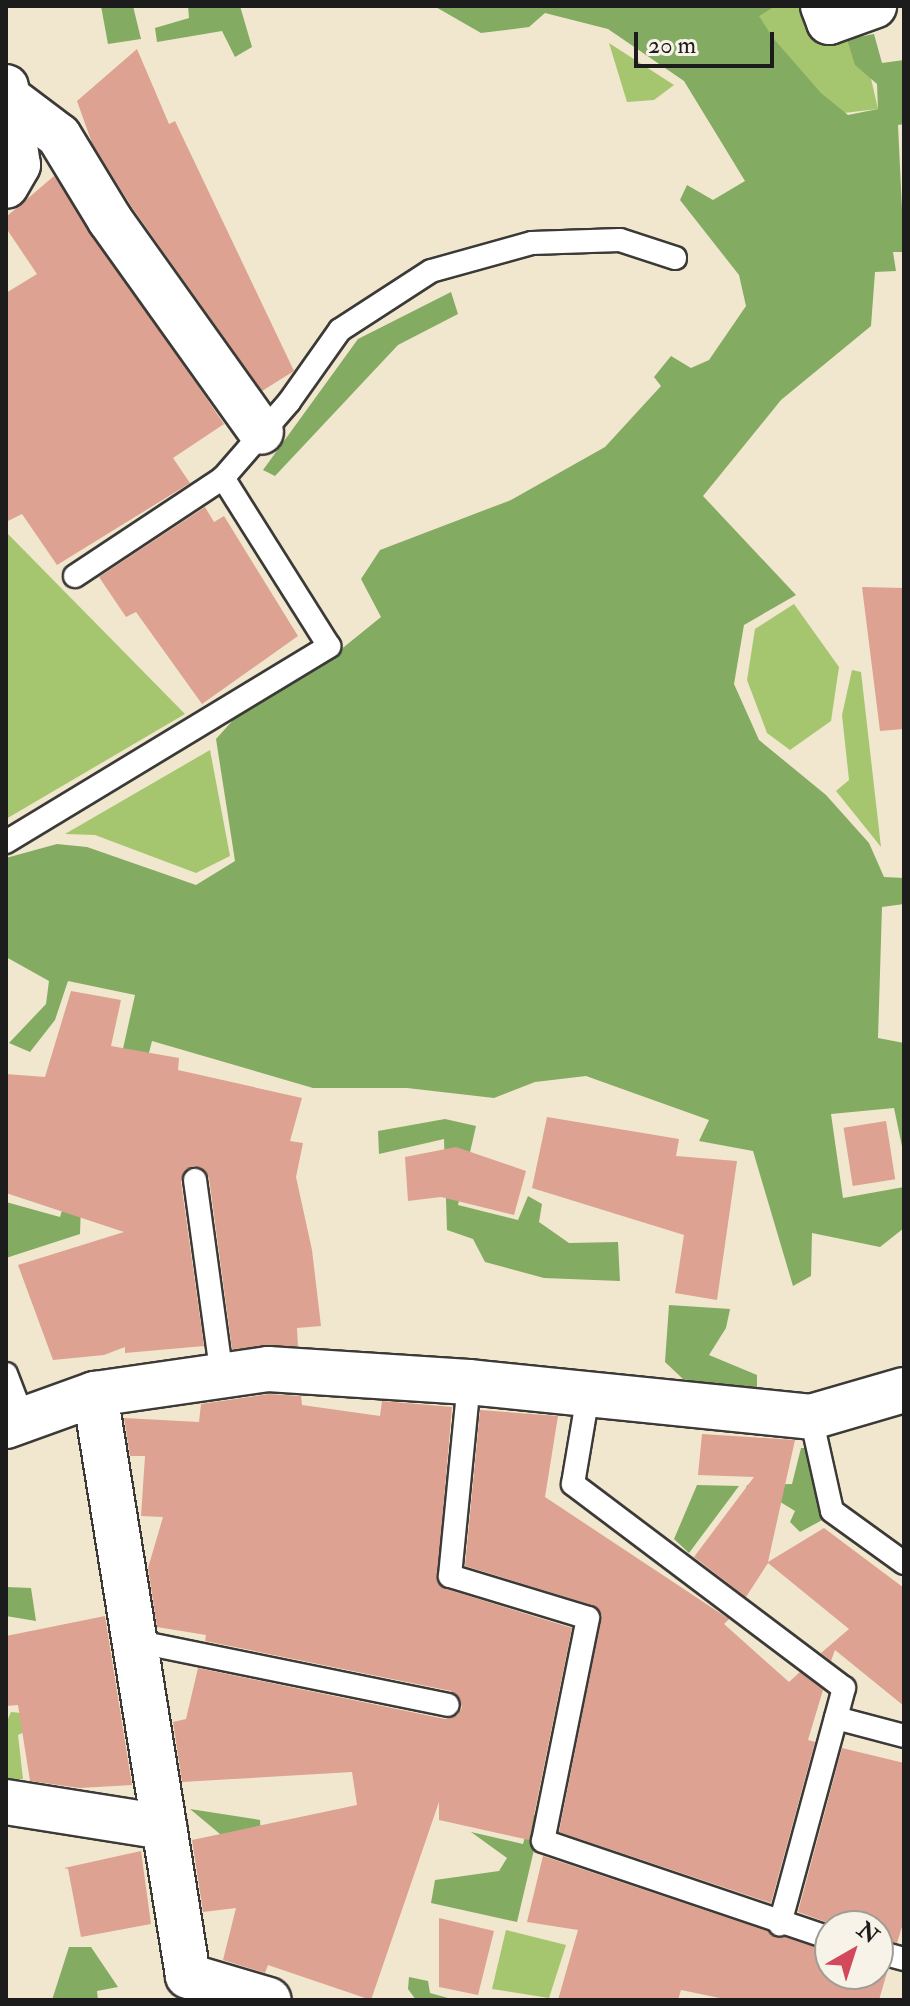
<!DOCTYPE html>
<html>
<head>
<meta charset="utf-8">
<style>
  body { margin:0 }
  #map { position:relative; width:910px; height:2006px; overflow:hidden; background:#f0e7ce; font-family:"IM FELL Double Pica",serif }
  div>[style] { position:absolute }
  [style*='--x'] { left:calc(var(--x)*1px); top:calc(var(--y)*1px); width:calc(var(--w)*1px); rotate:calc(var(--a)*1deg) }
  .green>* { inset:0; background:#a5c66f }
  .forest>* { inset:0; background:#84ab62 }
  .building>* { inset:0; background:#dda292; transform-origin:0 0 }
  .roads { filter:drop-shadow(2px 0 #3c3a37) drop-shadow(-2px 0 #3c3a37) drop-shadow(0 2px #3c3a37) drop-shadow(0 -2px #3c3a37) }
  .service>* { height:22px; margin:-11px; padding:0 11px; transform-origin:11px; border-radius:11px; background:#fff }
  .minor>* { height:44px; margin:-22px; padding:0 22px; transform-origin:22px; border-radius:22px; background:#fff }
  span { translate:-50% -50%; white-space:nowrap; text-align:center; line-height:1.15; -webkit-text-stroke:6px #f7f3e8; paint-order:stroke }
  .frame { position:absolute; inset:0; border:8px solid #1c1c1c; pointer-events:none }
  .north { position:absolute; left:814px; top:1910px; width:80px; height:80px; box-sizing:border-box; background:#f7f3e8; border:2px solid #9f9d96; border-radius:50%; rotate:39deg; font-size:22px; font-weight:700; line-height:32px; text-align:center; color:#1c1c1c }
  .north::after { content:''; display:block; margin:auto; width:28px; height:36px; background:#d1495b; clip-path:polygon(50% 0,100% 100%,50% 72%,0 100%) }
  .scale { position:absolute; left:634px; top:32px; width:140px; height:36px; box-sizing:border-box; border:4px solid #1c1c1c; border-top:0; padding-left:10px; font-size:24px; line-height:28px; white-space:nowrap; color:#1c1c1c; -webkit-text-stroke:6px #f7f3e8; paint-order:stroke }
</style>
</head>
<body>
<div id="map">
  <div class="green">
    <i style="clip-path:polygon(716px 6px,807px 6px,858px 22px,878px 109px,827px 115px)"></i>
    <i style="clip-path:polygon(609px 43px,674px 85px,654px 100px,627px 102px)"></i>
    <i style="clip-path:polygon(6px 532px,185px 714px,6px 819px)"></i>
    <i style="clip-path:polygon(794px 604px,839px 667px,831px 721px,790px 750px,767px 733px,747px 680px,755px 629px)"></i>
    <i style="clip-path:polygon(852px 670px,861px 672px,881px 847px,836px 791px,849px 780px,842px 715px)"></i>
    <i style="clip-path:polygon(210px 750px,230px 856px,196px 873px,95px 835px,65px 834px)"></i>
    <i style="clip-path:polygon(11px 1712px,32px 1714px,33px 1728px,18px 1735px,23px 1779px,6px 1779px,6px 1723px)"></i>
    <i style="clip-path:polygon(506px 1930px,566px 1945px,549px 1998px,492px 1989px)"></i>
  </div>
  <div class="forest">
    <i style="clip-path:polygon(101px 6px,133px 6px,141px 39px,108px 44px)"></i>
    <i style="clip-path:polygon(188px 6px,240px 6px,252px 47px,235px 57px,222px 31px,157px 42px,155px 28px,189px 18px)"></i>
    <i style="clip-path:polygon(434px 6px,775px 6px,759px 16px,773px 38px,821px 93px,848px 115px,878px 109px,877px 84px,855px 65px,847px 39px,874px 34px,882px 63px,904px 60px,904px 124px,898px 125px,904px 252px,893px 252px,896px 271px,875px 272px,871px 326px,781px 400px,703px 496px,796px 595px,744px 625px,734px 684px,759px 740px,826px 795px,869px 843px,884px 877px,904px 878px,904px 904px,882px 907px,878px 1038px,904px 1043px,904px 1156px,894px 1108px,831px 1114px,843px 1198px,904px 1187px,904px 1228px,880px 1247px,812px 1233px,811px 1276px,793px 1286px,753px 1151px,699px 1141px,709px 1120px,586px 1076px,535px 1082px,494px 1098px,407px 1088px,313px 1088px,152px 1041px,143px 1076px,118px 1071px,135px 995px,68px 981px,55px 1020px,30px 1052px,9px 1043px,46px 1004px,49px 981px,6px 957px,6px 858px,57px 844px,87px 847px,196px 885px,235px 861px,216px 739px,234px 719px,339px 651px,381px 617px,361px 579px,380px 550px,511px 500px,605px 447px,661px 386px,654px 377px,671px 356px,691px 368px,709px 360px,746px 306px,739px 275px,680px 200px,687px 185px,713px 200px,745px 181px,684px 81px,608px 29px,545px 13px,529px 27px,481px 33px)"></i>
    <i style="clip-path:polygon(451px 292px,458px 314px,398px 345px,275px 476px,263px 470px,358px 339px)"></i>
    <i style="clip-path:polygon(445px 1119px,476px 1126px,458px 1205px,518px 1220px,528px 1196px,542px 1204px,539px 1222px,569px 1243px,618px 1242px,620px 1281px,544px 1278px,485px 1262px,473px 1239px,447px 1230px,444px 1139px,379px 1154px,378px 1131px)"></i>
    <i style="clip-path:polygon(83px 1143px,80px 1234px,6px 1258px,6px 1202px,60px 1217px)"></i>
    <i style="clip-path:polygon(669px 1305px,730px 1309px,726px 1328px,709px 1355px,757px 1375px,757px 1393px,683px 1379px,665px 1362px)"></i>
    <i style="clip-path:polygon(801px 1448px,812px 1448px,826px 1518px,800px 1532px,790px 1522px,795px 1511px,764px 1492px,746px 1489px,747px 1485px,792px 1484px)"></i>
    <i style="clip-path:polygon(697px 1485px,739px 1486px,689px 1553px,674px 1539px)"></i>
    <i style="clip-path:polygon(6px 1587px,31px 1588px,36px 1621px,6px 1616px)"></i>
    <i style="clip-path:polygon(190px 1809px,260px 1820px,261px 1839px,238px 1849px)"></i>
    <i style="clip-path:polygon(531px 1814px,542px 1816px,517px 1922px,431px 1903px,435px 1880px,499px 1871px,507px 1858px,471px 1832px,523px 1844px)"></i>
    <i style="clip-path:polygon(69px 1947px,91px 1947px,118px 1987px,97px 1991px,98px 2000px,52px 2000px)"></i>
    <i style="clip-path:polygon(409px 1977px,428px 1981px,430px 1993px,455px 2000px,416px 2000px,408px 1989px)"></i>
  </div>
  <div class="building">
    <i style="clip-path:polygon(137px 49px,169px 124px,175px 121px,294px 371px,262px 391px,131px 206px,92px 143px,77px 101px)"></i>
    <i style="clip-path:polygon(54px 176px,224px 424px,173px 458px,190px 483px,57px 565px,22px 514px,6px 522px,6px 293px,37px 274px,6px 228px,6px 217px)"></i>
    <i style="clip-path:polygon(205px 507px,214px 522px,224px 516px,298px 636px,202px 704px,136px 612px,126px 617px,99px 577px)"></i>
    <i style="clip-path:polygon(862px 587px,904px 588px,904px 729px,880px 731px)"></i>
    <i style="clip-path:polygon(71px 991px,121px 1000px,111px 1046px,179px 1058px,178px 1070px,302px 1098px,290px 1141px,303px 1143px,296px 1177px,312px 1250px,321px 1326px,297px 1328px,298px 1346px,232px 1349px,209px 1178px,194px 1166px,186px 1170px,181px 1182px,204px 1346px,125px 1353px,125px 1347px,104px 1355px,53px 1360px,18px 1265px,124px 1232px,6px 1193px,6px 1074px,45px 1077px)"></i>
    <i style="clip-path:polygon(547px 1117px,679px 1139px,676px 1156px,737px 1161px,717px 1300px,675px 1293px,684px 1235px,532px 1188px)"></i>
    <i style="left:886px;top:1121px;width:59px;height:43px;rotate:81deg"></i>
    <i style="clip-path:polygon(456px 1147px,526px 1171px,514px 1215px,441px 1197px,408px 1201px,405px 1157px)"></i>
    <i style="clip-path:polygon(269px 1394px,301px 1396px,302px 1405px,380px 1416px,382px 1401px,452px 1407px,437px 1582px,446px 1589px,572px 1628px,529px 1840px,439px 1820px,439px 1802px,371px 2000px,268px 1965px,265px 1973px,223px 1960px,236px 1908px,203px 1912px,192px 1840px,357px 1805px,352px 1772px,182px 1782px,173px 1722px,186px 1719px,198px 1668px,445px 1719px,458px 1715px,462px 1707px,451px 1691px,205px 1641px,206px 1635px,157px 1627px,148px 1568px,163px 1517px,141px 1516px,145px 1456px,130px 1456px,124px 1418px,199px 1422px,201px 1404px)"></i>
    <i style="clip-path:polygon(480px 1410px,558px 1416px,545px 1497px,729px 1619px,724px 1624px,789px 1682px,800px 1672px,823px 1690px,808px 1740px,815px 1742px,771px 1903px,559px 1832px,602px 1615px,592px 1605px,465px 1566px)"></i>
    <i style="clip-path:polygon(702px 1434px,795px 1440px,768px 1562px,824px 1528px,904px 1588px,904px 1706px,835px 1650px,831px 1661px,821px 1653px,849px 1629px,768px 1563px,746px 1597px,694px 1557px,754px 1477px,698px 1475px)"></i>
    <i style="clip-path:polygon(105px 1616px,132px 1785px,80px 1788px,30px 1781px,18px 1705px,6px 1706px,6px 1636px)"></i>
    <i style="clip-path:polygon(842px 1748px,904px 1763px,904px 1920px,897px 1943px,878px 1938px,878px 1926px,837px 1926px,798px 1912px)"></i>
    <i style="clip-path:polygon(141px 1851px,151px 1924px,81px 1937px,68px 1869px,64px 1868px)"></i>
    <i style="clip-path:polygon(543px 1856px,830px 1952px,830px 1974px,888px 1969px,879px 2000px,729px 2000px,681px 1990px,678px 2000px,558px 2000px,578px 1930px,527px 1922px)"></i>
    <i style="clip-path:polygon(439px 1918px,494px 1931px,478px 1995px,439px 1987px)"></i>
  </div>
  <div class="roads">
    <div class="service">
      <i style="--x:75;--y:576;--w:178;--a:-33.5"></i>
      <i style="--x:223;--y:478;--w:101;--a:-49"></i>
      <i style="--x:289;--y:402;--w:88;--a:-54.7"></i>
      <i style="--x:340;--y:330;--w:108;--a:-33"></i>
      <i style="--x:431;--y:271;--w:105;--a:-15.5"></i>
      <i style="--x:532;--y:243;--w:88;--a:-2"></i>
      <i style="--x:620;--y:240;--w:58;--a:18.1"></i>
      <i style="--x:6;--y:842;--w:378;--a:-31.2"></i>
      <i style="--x:329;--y:646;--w:199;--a:-122.2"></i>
      <i style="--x:195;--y:1180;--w:198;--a:82.2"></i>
      <i style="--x:6;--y:1374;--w:47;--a:68.9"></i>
      <i style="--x:469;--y:1382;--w:195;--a:95.6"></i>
      <i style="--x:450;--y:1576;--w:144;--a:16.9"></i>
      <i style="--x:588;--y:1618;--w:227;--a:101.4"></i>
      <i style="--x:543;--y:1841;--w:303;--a:18.7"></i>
      <i style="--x:588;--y:1395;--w:90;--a:99.6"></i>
      <i style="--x:573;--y:1484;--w:339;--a:37"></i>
      <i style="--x:844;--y:1688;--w:245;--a:105.2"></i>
      <i style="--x:811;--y:1417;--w:96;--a:77.4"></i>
      <i style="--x:832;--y:1511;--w:89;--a:35.8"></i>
      <i style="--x:134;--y:1641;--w:320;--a:11.5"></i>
      <i style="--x:836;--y:1718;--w:70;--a:14.8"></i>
      <i style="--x:878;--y:1952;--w:27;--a:15"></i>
    </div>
    <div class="minor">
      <i style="--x:823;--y:6;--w:17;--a:69"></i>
      <i style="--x:829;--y:22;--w:48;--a:-19.6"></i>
      <i style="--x:6;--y:87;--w:79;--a:81.3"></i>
      <i style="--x:18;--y:165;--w:24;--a:120"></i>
      <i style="--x:6;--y:96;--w:66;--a:37"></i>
      <i style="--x:59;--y:136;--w:98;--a:58.7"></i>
      <i style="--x:110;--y:220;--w:260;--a:54.5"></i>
      <i style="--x:95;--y:1394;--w:589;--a:80.92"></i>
      <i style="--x:188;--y:1976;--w:84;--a:16.5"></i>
      <i style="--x:6;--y:1426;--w:95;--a:-19.8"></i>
      <i style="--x:95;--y:1394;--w:175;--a:-8.2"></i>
      <i style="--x:268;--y:1369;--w:201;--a:3.7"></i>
      <i style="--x:469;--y:1382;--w:344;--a:5.8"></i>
      <i style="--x:811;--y:1417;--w:97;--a:-16.2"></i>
      <i style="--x:6;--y:1802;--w:160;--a:9"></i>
    </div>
  </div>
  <div class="frame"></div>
  <div class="north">N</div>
  <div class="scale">20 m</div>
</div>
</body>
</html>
